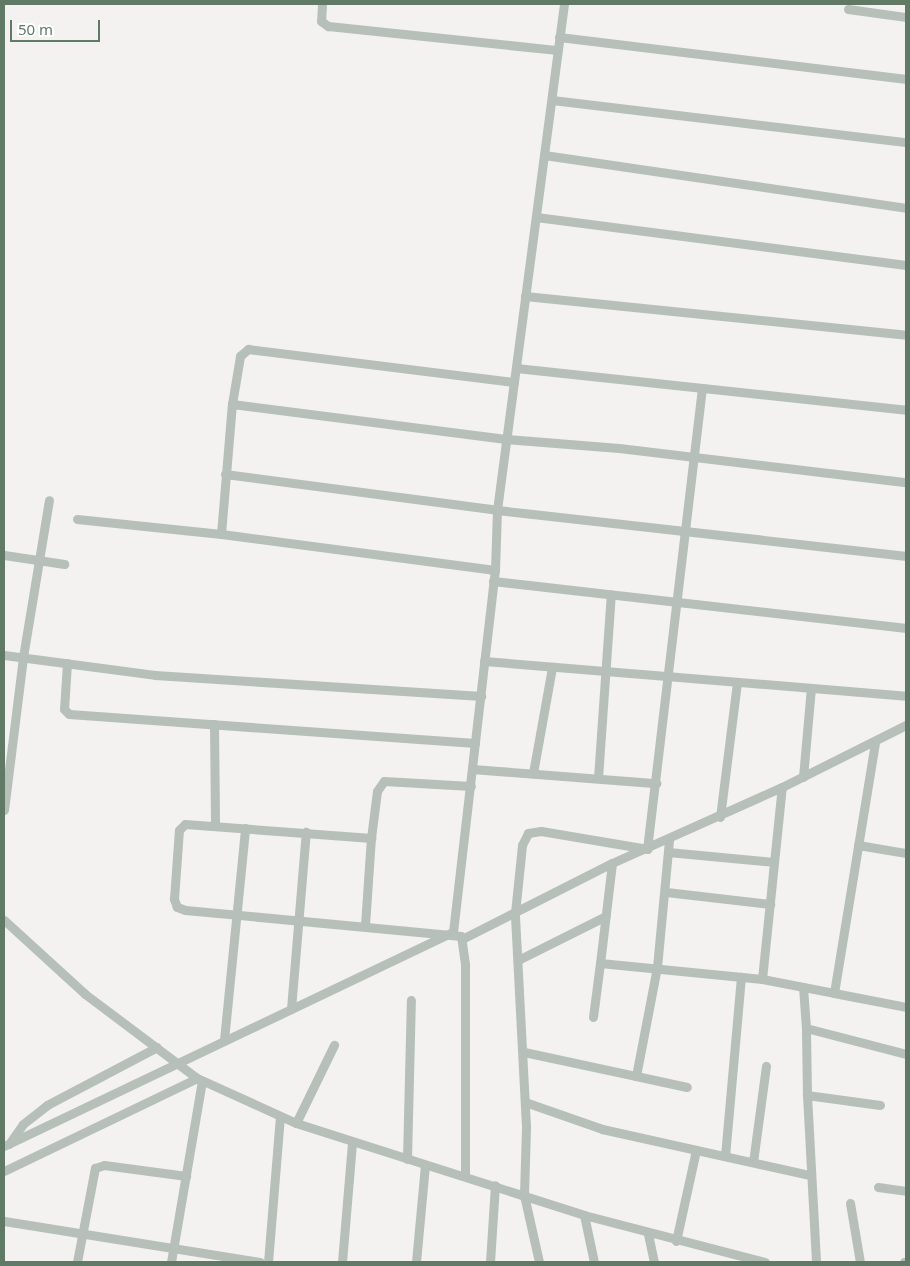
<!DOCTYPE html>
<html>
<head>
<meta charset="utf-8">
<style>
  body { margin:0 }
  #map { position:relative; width:910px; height:1266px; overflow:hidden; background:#f4f1f1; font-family:"Noto Sans",sans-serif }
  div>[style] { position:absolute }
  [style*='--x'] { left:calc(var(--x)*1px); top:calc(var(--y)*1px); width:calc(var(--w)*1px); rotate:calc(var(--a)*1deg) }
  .minor>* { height:9px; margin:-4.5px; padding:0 4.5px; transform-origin:4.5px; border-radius:4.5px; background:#b6bfb8 }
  span { translate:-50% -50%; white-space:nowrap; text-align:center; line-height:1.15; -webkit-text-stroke:5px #fff; paint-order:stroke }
  .frame { position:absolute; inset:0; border:5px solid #617a66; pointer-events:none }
  .scale { position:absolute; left:10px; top:20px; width:90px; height:22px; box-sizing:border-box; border:2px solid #617a66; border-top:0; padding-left:6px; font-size:15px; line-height:18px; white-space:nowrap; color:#617a66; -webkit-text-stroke:4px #fff; paint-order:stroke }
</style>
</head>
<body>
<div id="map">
  <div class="minor">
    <i style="--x:322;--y:4;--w:17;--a:93"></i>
    <i style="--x:321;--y:21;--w:9;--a:36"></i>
    <i style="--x:328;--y:26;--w:231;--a:6"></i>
    <i style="--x:848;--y:9;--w:59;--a:7.9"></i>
    <i style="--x:559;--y:37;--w:350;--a:6.9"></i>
    <i style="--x:552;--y:100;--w:356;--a:6.8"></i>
    <i style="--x:544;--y:155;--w:366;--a:8.3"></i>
    <i style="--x:536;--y:217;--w:373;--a:7.4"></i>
    <i style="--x:525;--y:296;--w:383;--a:5.8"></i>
    <i style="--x:516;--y:368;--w:392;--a:6.1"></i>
    <i style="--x:232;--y:404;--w:276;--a:7.3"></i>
    <i style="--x:506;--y:439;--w:113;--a:4.6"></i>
    <i style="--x:619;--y:448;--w:289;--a:6.8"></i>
    <i style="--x:225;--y:474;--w:274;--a:7.5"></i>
    <i style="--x:497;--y:510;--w:412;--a:6.4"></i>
    <i style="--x:77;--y:519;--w:145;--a:5.9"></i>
    <i style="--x:4;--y:555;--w:61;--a:8.5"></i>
    <i style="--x:495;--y:570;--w:276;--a:-172.5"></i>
    <i style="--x:221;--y:534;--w:130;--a:-85.2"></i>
    <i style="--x:232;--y:404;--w:49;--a:-80.5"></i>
    <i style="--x:240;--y:356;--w:11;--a:-41"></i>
    <i style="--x:248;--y:349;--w:268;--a:7.1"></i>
    <i style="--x:493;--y:581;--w:416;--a:6.5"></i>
    <i style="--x:4;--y:655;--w:152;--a:7.5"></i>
    <i style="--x:155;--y:675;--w:327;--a:3.7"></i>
    <i style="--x:484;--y:661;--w:423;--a:4.7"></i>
    <i style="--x:67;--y:663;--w:46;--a:93.7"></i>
    <i style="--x:64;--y:709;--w:7;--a:45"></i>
    <i style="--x:69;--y:714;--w:407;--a:4.1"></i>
    <i style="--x:214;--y:724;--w:102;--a:89.4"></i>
    <i style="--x:472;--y:769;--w:185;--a:4.4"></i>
    <i style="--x:533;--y:773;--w:108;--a:-79.8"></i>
    <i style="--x:803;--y:777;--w:89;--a:-84.9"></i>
    <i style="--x:598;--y:778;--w:184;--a:-86"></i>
    <i style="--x:4;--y:810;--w:154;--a:-82.9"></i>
    <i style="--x:23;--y:657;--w:159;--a:-80.6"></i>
    <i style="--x:720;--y:817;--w:136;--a:-82.8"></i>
    <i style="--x:858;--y:845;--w:49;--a:9.5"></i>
    <i style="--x:668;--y:852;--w:105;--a:5.4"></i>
    <i style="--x:612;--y:863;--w:101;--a:96.8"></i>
    <i style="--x:600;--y:963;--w:163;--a:5.6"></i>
    <i style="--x:762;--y:979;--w:193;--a:-84.1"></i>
    <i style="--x:666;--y:892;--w:105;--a:6.6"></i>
    <i style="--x:4;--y:920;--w:110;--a:42.4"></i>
    <i style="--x:85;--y:994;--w:140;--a:36.9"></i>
    <i style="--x:197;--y:1078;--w:109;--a:24.4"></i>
    <i style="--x:296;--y:1123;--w:302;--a:17.7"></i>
    <i style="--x:584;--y:1215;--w:187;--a:14.6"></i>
    <i style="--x:365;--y:925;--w:87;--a:-86.1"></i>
    <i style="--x:453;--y:932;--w:364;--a:-83.4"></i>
    <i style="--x:495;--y:570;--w:60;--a:-88.1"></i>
    <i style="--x:497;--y:510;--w:510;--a:-82.46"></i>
    <i style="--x:462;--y:939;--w:168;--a:-26.9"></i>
    <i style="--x:612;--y:863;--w:184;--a:-24.1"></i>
    <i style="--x:780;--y:788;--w:141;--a:-26.6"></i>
    <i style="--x:518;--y:960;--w:98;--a:-26.6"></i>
    <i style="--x:762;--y:979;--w:73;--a:11"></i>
    <i style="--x:834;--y:993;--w:253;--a:-80.7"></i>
    <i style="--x:803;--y:987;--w:41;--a:85.8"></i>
    <i style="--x:834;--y:993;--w:73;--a:11"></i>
    <i style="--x:291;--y:1009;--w:178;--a:-85.2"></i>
    <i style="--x:593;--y:1017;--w:54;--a:-82.6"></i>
    <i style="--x:224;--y:1040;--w:213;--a:-84.3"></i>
    <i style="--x:524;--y:1052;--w:115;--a:12.1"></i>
    <i style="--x:636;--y:1076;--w:111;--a:-79.1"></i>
    <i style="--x:657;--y:967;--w:128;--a:-84.6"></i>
    <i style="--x:636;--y:1076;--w:52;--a:12.2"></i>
    <i style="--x:807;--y:1095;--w:167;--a:86.9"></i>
    <i style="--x:525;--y:1102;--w:82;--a:19.3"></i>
    <i style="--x:602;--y:1129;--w:213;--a:12.5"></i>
    <i style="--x:880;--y:1105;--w:74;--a:-172.2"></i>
    <i style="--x:807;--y:1095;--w:67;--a:-90.9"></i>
    <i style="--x:806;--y:1028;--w:103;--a:14.6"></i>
    <i style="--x:296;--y:1123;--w:87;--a:-64"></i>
    <i style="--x:9;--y:1144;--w:24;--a:-55"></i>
    <i style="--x:23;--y:1124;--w:31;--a:-38"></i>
    <i style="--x:47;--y:1105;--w:124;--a:-27.8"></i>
    <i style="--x:4;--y:1146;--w:497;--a:-25.5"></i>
    <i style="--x:725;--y:1156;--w:180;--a:-84.9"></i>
    <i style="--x:407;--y:1159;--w:159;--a:-88.6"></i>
    <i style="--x:753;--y:1162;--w:97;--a:-82.3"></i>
    <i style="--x:4;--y:1171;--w:214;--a:-25.7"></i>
    <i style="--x:465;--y:1176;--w:212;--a:-90"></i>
    <i style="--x:465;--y:964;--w:28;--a:-98"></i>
    <i style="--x:461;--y:936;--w:277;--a:-174.6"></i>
    <i style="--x:185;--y:910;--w:9;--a:-159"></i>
    <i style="--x:177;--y:907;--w:9;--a:-111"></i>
    <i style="--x:174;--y:899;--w:69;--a:-85.9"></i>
    <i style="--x:179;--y:830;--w:8;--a:-45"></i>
    <i style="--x:185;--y:824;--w:187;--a:4.3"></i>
    <i style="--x:371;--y:838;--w:47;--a:-82.7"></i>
    <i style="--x:377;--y:791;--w:12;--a:-55"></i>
    <i style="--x:384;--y:781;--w:87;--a:3.3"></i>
    <i style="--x:878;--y:1187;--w:28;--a:8"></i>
    <i style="--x:850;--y:1203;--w:60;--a:80.4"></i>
    <i style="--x:584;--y:1215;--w:48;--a:78"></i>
    <i style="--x:4;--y:1221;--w:259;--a:9.1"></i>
    <i style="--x:648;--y:1234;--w:29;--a:78"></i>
    <i style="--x:676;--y:1241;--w:93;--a:-77.6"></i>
    <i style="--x:77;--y:1262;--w:96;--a:-79.2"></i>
    <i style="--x:95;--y:1168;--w:9;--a:-18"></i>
    <i style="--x:104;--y:1165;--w:83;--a:7.6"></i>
    <i style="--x:171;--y:1262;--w:184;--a:-80.3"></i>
    <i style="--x:268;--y:1262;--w:146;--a:-85.3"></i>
    <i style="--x:342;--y:1262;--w:118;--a:-85.2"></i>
    <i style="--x:416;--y:1262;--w:97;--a:-84.7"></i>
    <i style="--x:490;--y:1262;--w:77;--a:-86.3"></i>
    <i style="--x:539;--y:1262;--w:69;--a:-102.6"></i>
    <i style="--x:524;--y:1195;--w:69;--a:-88.3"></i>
    <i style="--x:526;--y:1126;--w:213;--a:-93"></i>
    <i style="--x:515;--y:913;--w:68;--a:-84.1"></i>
    <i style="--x:522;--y:845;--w:13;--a:-63"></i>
    <i style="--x:528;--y:833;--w:13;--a:-9"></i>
    <i style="--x:541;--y:831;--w:108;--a:9.6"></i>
    <i style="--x:647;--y:849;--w:464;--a:-83.2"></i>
    <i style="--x:904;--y:1262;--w:2;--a:0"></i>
  </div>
  <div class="frame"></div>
  <div class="scale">50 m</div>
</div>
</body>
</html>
